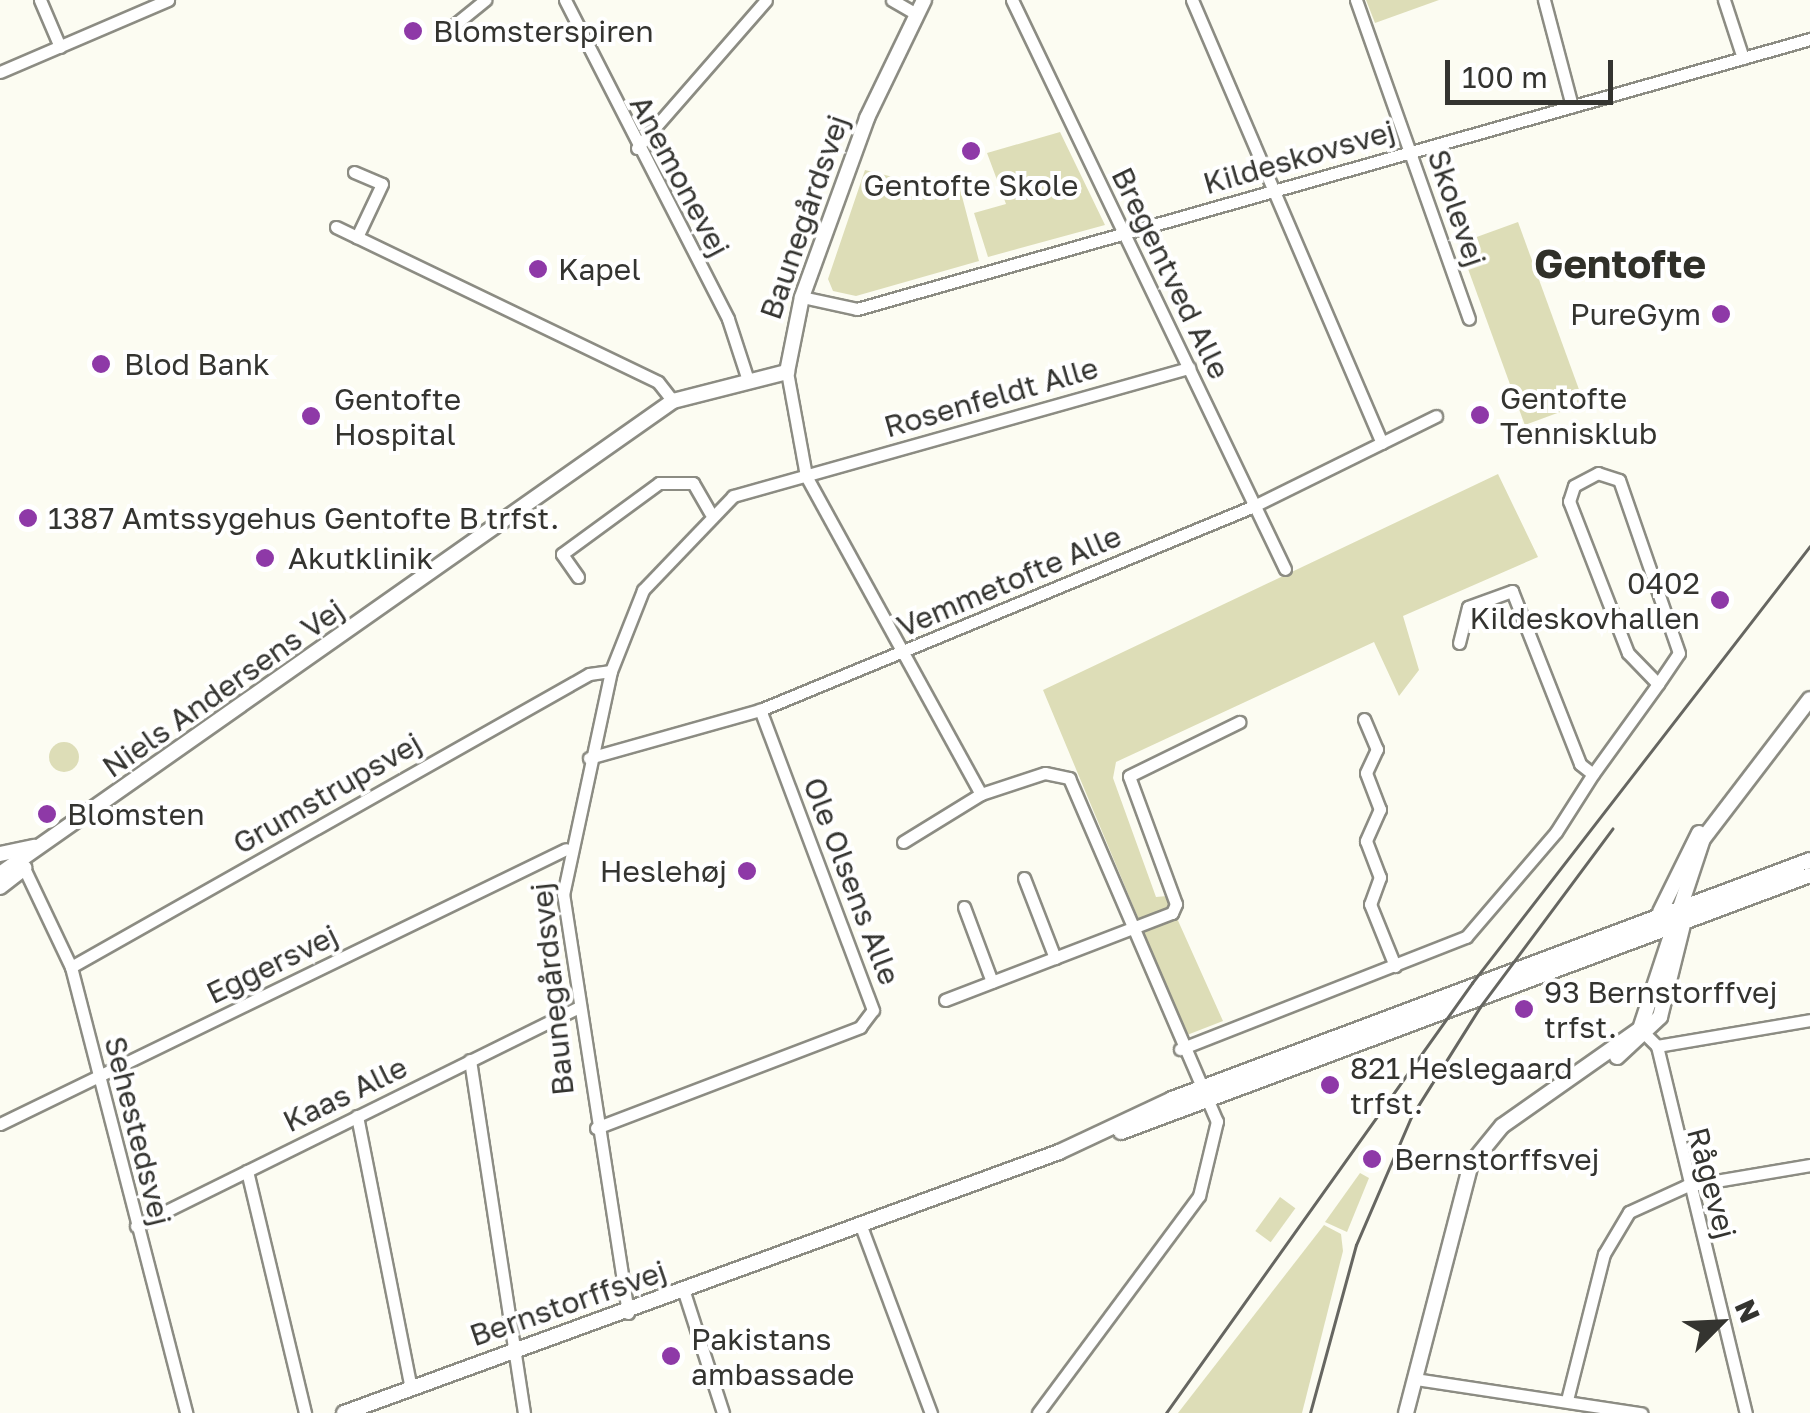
<!DOCTYPE html>
<html>
<head>
<meta charset="utf-8">
<style>
  body { margin:0 }
  #map { position:relative; width:1810px; height:1413px; overflow:hidden; background:#fcfcf2; font-family:"Golos Text",sans-serif }
  div>[style] { position:absolute }
  [style*='--x'] { left:calc(var(--x)*1px); top:calc(var(--y)*1px); width:calc(var(--w)*1px); rotate:calc(var(--a)*1deg) }
  .green>* { inset:0; background:#ddddb7; transform-origin:0 0 }
  .round { border-radius:50% }
  .roads { filter:drop-shadow(2px 0 #8c8c83) drop-shadow(-2px 0 #8c8c83) drop-shadow(0 2px #8c8c83) drop-shadow(0 -2px #8c8c83) }
  .minor>* { height:11px; margin:-5.5px; padding:0 5.5px; transform-origin:5.5px; border-radius:5.5px; background:#fff }
  .tertiary>* { height:14px; margin:-7px; padding:0 7px; transform-origin:7px; border-radius:7px; background:#fff }
  .tram>* { height:2.5px; margin:-1.25px; padding:0 1.25px; transform-origin:1.25px; border-radius:1.25px; background:#666661 }
  .dots>* { width:28px; height:28px; translate:-50% -50%; box-sizing:border-box; border:5px solid #fff; border-radius:50% }
  span { translate:-50% -50%; white-space:nowrap; text-align:center; line-height:1.15; -webkit-text-stroke:8px #fff; paint-order:stroke }
  .poi-label { font-size:30px; color:#343430 }
  .left { translate:0 -50%; text-align:left }
  .right { translate:-100% -50%; text-align:right }
  .street-label { font-size:30px; color:#343430 }
  .district-label { font-size:40px; color:#303029; font-weight:700 }
  .north { position:absolute; left:1670px; top:1273px; width:100px; height:100px; -webkit-text-stroke:8px #fff; paint-order:stroke; rotate:66deg; font-size:28px; font-weight:700; line-height:40px; text-align:center; color:#343430 }
  .north::after { content:''; display:block; margin:auto; width:35px; height:45px; background:#343430; clip-path:polygon(50% 0,100% 100%,50% 72%,0 100%) }
  .scale { position:absolute; left:1445px; top:60px; width:168px; height:45px; box-sizing:border-box; border:5px solid #343430; border-top:0; padding-left:12px; font-size:30px; line-height:35px; white-space:nowrap; color:#343430; -webkit-text-stroke:8px #fff; paint-order:stroke }
</style>
</head>
<body>
<div id="map">
  <div class="green">
    <i style="clip-path:polygon(1366px 0,1439px 0,1375px 23px)"></i>
    <i style="clip-path:polygon(1060px 132px,1105px 225px,988px 257px,974px 213px,1006px 204px,987px 153px)"></i>
    <i style="clip-path:polygon(865px 170px,893px 177px,903px 198px,959px 185px,979px 261px,856px 296px,833px 291px,828px 279px)"></i>
    <i style="left:1518px;top:222px;width:193px;height:63px;rotate:70deg"></i>
    <i style="clip-path:polygon(1498px 474px,1538px 557px,1403px 616px,1419px 670px,1399px 696px,1374px 642px,1116px 762px,1113px 778px,1156px 897px,1167px 896px,1223px 1021px,1187px 1035px,1043px 690px)"></i>
    <i class="round" style="left:49px;top:742px;width:30px;height:30px"></i>
    <i style="clip-path:polygon(1360px 1173px,1369px 1178px,1347px 1232px,1325px 1222px)"></i>
    <i style="left:1280px;top:1197px;width:19px;height:42px;rotate:36deg"></i>
    <i style="clip-path:polygon(1324px 1225px,1341px 1234px,1343px 1251px,1302px 1413px,1178px 1413px)"></i>
  </div>
  <div class="roads">
    <div class="minor">
      <i style="--x:40;--y:0;--w:51;--a:66.9"></i>
      <i style="--x:565;--y:0;--w:358;--a:62.9"></i>
      <i style="--x:728;--y:319;--w:61;--a:71.9"></i>
      <i style="--x:892;--y:0;--w:28;--a:30"></i>
      <i style="--x:1012;--y:0;--w:631;--a:64.37"></i>
      <i style="--x:1192;--y:0;--w:482;--a:66.8"></i>
      <i style="--x:1356;--y:0;--w:338;--a:70.5"></i>
      <i style="--x:1544;--y:0;--w:110;--a:75.2"></i>
      <i style="--x:1724;--y:0;--w:61;--a:71.9"></i>
      <i style="--x:448;--y:30;--w:48;--a:-39"></i>
      <i style="--x:0;--y:72;--w:183;--a:-23.2"></i>
      <i style="--x:637;--y:148;--w:196;--a:-48.9"></i>
      <i style="--x:354;--y:172;--w:30;--a:23"></i>
      <i style="--x:382;--y:184;--w:59;--a:115.3"></i>
      <i style="--x:336;--y:227;--w:357;--a:25.7"></i>
      <i style="--x:658;--y:382;--w:24;--a:52"></i>
      <i style="--x:802;--y:297;--w:56;--a:12.3"></i>
      <i style="--x:857;--y:309;--w:991;--a:-15.82"></i>
      <i style="--x:787;--y:372;--w:106;--a:79.6"></i>
      <i style="--x:806;--y:476;--w:363;--a:61.2"></i>
      <i style="--x:578;--y:577;--w:28;--a:-125"></i>
      <i style="--x:562;--y:554;--w:120;--a:-36.2"></i>
      <i style="--x:659;--y:483;--w:34;--a:0"></i>
      <i style="--x:693;--y:483;--w:34;--a:60"></i>
      <i style="--x:1459;--y:643;--w:37;--a:-76"></i>
      <i style="--x:1468;--y:607;--w:47;--a:-20"></i>
      <i style="--x:1512;--y:591;--w:186;--a:68.5"></i>
      <i style="--x:1580;--y:764;--w:16;--a:38"></i>
      <i style="--x:1364;--y:719;--w:33;--a:67"></i>
      <i style="--x:1377;--y:749;--w:26;--a:115"></i>
      <i style="--x:1366;--y:773;--w:39;--a:69"></i>
      <i style="--x:1380;--y:809;--w:35;--a:114"></i>
      <i style="--x:1366;--y:841;--w:39;--a:69"></i>
      <i style="--x:1380;--y:877;--w:29;--a:110"></i>
      <i style="--x:1370;--y:904;--w:67;--a:68"></i>
      <i style="--x:589;--y:758;--w:178;--a:-15.7"></i>
      <i style="--x:760;--y:710;--w:534;--a:-22.44"></i>
      <i style="--x:1254;--y:506;--w:203;--a:-26.3"></i>
      <i style="--x:981;--y:794;--w:67;--a:-18.2"></i>
      <i style="--x:1045;--y:773;--w:25;--a:12"></i>
      <i style="--x:1069;--y:778;--w:374;--a:66.7"></i>
      <i style="--x:1217;--y:1121;--w:77;--a:103.5"></i>
      <i style="--x:1199;--y:1196;--w:270;--a:126.6"></i>
      <i style="--x:903;--y:842;--w:92;--a:-31.6"></i>
      <i style="--x:24;--y:868;--w:110;--a:64.6"></i>
      <i style="--x:71;--y:967;--w:461;--a:75.5"></i>
      <i style="--x:1024;--y:878;--w:86;--a:68.8"></i>
      <i style="--x:964;--y:907;--w:80;--a:69.5"></i>
      <i style="--x:71;--y:967;--w:595;--a:-29.49"></i>
      <i style="--x:589;--y:674;--w:22;--a:-8"></i>
      <i style="--x:945;--y:1000;--w:243;--a:-21"></i>
      <i style="--x:1172;--y:913;--w:10;--a:-66"></i>
      <i style="--x:1176;--y:904;--w:136;--a:-110.2"></i>
      <i style="--x:1129;--y:776;--w:123;--a:-26.1"></i>
      <i style="--x:1640;--y:1029;--w:24;--a:45"></i>
      <i style="--x:1657;--y:1046;--w:378;--a:76.4"></i>
      <i style="--x:1657;--y:1046;--w:155;--a:-9.6"></i>
      <i style="--x:1180;--y:1049;--w:307;--a:-21.4"></i>
      <i style="--x:1466;--y:937;--w:138;--a:-49.4"></i>
      <i style="--x:1556;--y:832;--w:69;--a:-57.5"></i>
      <i style="--x:1593;--y:774;--w:111;--a:-54.2"></i>
      <i style="--x:1658;--y:684;--w:37;--a:-56"></i>
      <i style="--x:1679;--y:653;--w:183;--a:-109.1"></i>
      <i style="--x:1619;--y:480;--w:22;--a:-162"></i>
      <i style="--x:1598;--y:473;--w:27;--a:152"></i>
      <i style="--x:1574;--y:486;--w:16;--a:108"></i>
      <i style="--x:1569;--y:501;--w:163;--a:68.8"></i>
      <i style="--x:1628;--y:653;--w:43;--a:45.9"></i>
      <i style="--x:470;--y:1060;--w:357;--a:81.3"></i>
      <i style="--x:357;--y:1116;--w:277;--a:78.8"></i>
      <i style="--x:0;--y:1124;--w:629;--a:-25.91"></i>
      <i style="--x:596;--y:1128;--w:283;--a:-20.9"></i>
      <i style="--x:860;--y:1027;--w:21;--a:-53"></i>
      <i style="--x:873;--y:1010;--w:321;--a:-110.6"></i>
      <i style="--x:247;--y:1171;--w:249;--a:76.5"></i>
      <i style="--x:136;--y:1226;--w:493;--a:-26.3"></i>
      <i style="--x:861;--y:1226;--w:200;--a:69.5"></i>
      <i style="--x:684;--y:1292;--w:127;--a:72.1"></i>
      <i style="--x:628;--y:1313;--w:423;--a:-98.8"></i>
      <i style="--x:563;--y:895;--w:229;--a:-77.9"></i>
      <i style="--x:611;--y:671;--w:87;--a:-68.4"></i>
      <i style="--x:643;--y:590;--w:130;--a:-46.2"></i>
      <i style="--x:733;--y:496;--w:474;--a:-15.7"></i>
      <i style="--x:1415;--y:1379;--w:229;--a:8.6"></i>
      <i style="--x:1567;--y:1400;--w:151;--a:-75.8"></i>
      <i style="--x:1604;--y:1254;--w:49;--a:-59.2"></i>
      <i style="--x:1629;--y:1212;--w:63;--a:-24.5"></i>
      <i style="--x:1686;--y:1186;--w:126;--a:-9.6"></i>
    </div>
    <div class="tertiary">
      <i style="--x:0;--y:854;--w:35;--a:-12"></i>
      <i style="--x:0;--y:874;--w:823;--a:-35.1"></i>
      <i style="--x:673;--y:401;--w:118;--a:-14.3"></i>
      <i style="--x:787;--y:372;--w:76;--a:-78.7"></i>
      <i style="--x:802;--y:297;--w:190;--a:-70"></i>
      <i style="--x:867;--y:118;--w:131;--a:-64.2"></i>
      <i style="--x:0;--y:887;--w:31;--a:-38"></i>
      <i style="--x:1660;--y:912;--w:88;--a:-63.7"></i>
      <i style="--x:1617;--y:1057;--w:59;--a:-42.9"></i>
      <i style="--x:1660;--y:1017;--w:103;--a:-76"></i>
      <i style="--x:1121;--y:1132;--w:735;--a:-20.46"></i>
      <i style="--x:344;--y:1413;--w:761;--a:-20.05"></i>
      <i style="--x:1059;--y:1152;--w:125;--a:-25.1"></i>
      <i style="--x:1172;--y:1099;--w:681;--a:-20.54"></i>
      <i style="--x:1406;--y:1413;--w:257;--a:-75.4"></i>
      <i style="--x:1471;--y:1164;--w:49;--a:-50.8"></i>
      <i style="--x:1502;--y:1126;--w:169;--a:-35.1"></i>
      <i style="--x:1640;--y:1029;--w:200;--a:-71.7"></i>
      <i style="--x:1703;--y:839;--w:176;--a:-52.6"></i>
    </div>
  </div>
  <div class="tram">
    <i style="--x:1166;--y:1413;--w:528;--a:-54.56"></i>
    <i style="--x:1472;--y:983;--w:552;--a:-52.28"></i>
    <i style="--x:1310;--y:1413;--w:174;--a:-74.7"></i>
    <i style="--x:1356;--y:1245;--w:139;--a:-66.7"></i>
    <i style="--x:1411;--y:1117;--w:130;--a:-57.9"></i>
    <i style="--x:1480;--y:1007;--w:222;--a:-53.4"></i>
  </div>
  <div class="dots">
    <i style="left:413px;top:31px;background:#8e39a7"></i>
    <i style="left:971px;top:151px;background:#8e39a7"></i>
    <i style="left:538px;top:269px;background:#8e39a7"></i>
    <i style="left:1721px;top:314px;background:#8e39a7"></i>
    <i style="left:101px;top:364px;background:#8e39a7"></i>
    <i style="left:1480px;top:415px;background:#8e39a7"></i>
    <i style="left:311px;top:416px;background:#8e39a7"></i>
    <i style="left:28px;top:518px;background:#8e39a7"></i>
    <i style="left:265px;top:558px;background:#8e39a7"></i>
    <i style="left:1720px;top:600px;background:#8e39a7"></i>
    <i style="left:47px;top:814px;background:#8e39a7"></i>
    <i style="left:747px;top:871px;background:#8e39a7"></i>
    <i style="left:1524px;top:1009px;background:#8e39a7"></i>
    <i style="left:1330px;top:1085px;background:#8e39a7"></i>
    <i style="left:1372px;top:1159px;background:#8e39a7"></i>
    <i style="left:671px;top:1356px;background:#8e39a7"></i>
  </div>
  <div class="poi-label">
    <span class="left" style="left:433px;top:31px">Blomsterspiren</span>
    <span style="left:971px;top:185px">Gentofte Skole</span>
    <span class="left" style="left:558px;top:269px">Kapel</span>
    <span class="right" style="left:1701px;top:314px">PureGym</span>
    <span class="left" style="left:124px;top:364px">Blod Bank</span>
    <span class="left" style="left:1500px;top:415px">Gentofte<br>Tennisklub</span>
    <span class="left" style="left:334px;top:416px">Gentofte<br>Hospital</span>
    <span class="left" style="left:48px;top:518px">1387 Amtssygehus Gentofte B trfst.</span>
    <span class="left" style="left:288px;top:558px">Akutklinik</span>
    <span class="right" style="left:1700px;top:600px">0402<br>Kildeskovhallen</span>
    <span class="left" style="left:67px;top:814px">Blomsten</span>
    <span class="right" style="left:727px;top:871px">Heslehøj</span>
    <span class="left" style="left:1544px;top:1009px">93 Bernstorffvej<br>trfst.</span>
    <span class="left" style="left:1350px;top:1085px">821 Heslegaard<br>trfst.</span>
    <span class="left" style="left:1394px;top:1159px">Bernstorffsvej</span>
    <span class="left" style="left:691px;top:1356px">Pakistans<br>ambassade</span>
  </div>
  <div class="street-label">
    <span style="left:1299px;top:157px;rotate:-16deg">Kildeskovsvej</span>
    <span style="left:680px;top:176px;rotate:62deg">Anemonevej</span>
    <span style="left:1457px;top:208px;rotate:71deg">Skolevej</span>
    <span style="left:804px;top:217px;rotate:-71deg">Baunegårdsvej</span>
    <span style="left:1171px;top:273px;rotate:64deg">Bregentved Alle</span>
    <span style="left:991px;top:397px;rotate:-16deg">Rosenfeldt Alle</span>
    <span style="left:1009px;top:581px;rotate:-23deg">Vemmetofte Alle</span>
    <span style="left:223px;top:688px;rotate:-35deg">Niels Andersens Vej</span>
    <span style="left:327px;top:793px;rotate:-30deg">Grumstrupsvej</span>
    <span style="left:852px;top:881px;rotate:69deg">Ole Olsens Alle</span>
    <span style="left:272px;top:964px;rotate:-26deg">Eggersvej</span>
    <span style="left:552px;top:989px;rotate:-96deg">Baunegårdsvej</span>
    <span style="left:345px;top:1094px;rotate:-26deg">Kaas Alle</span>
    <span style="left:138px;top:1131px;rotate:76deg">Sehestedsvej</span>
    <span style="left:1712px;top:1183px;rotate:75deg">Rågevej</span>
    <span style="left:568px;top:1303px;rotate:-19deg">Bernstorffsvej</span>
  </div>
  <div class="district-label">
    <span style="left:1620px;top:263px">Gentofte</span>
  </div>
  <div class="north">N</div>
  <div class="scale">100 m</div>
</div>
</body>
</html>
